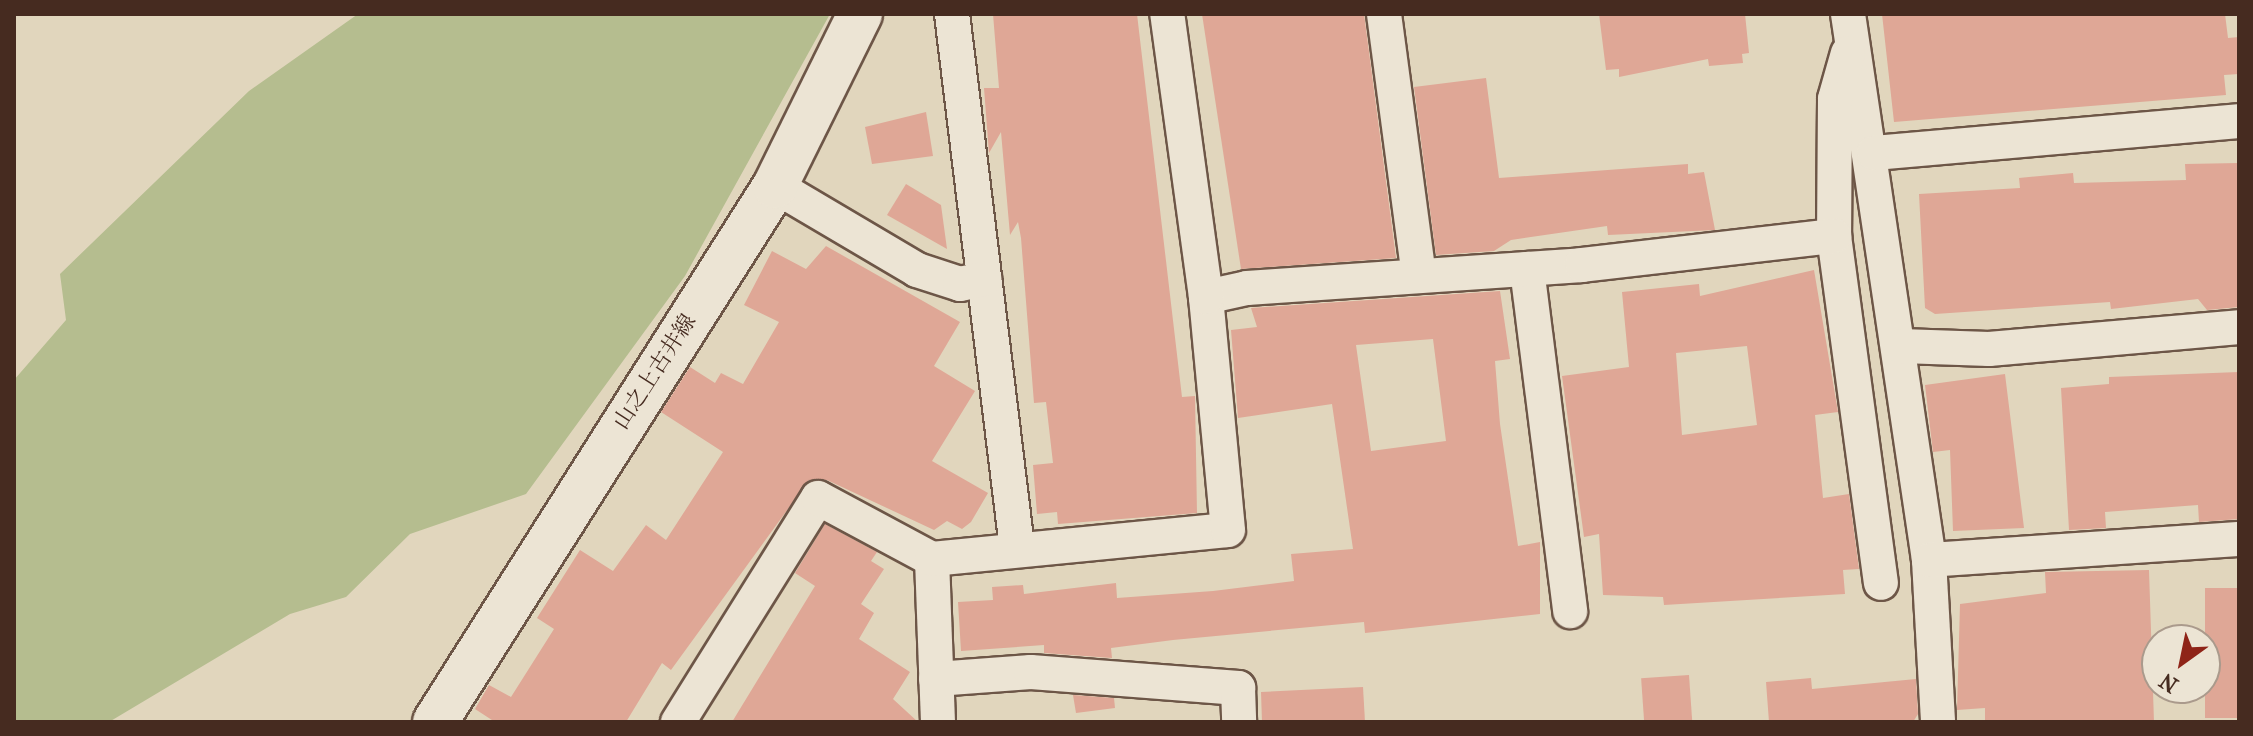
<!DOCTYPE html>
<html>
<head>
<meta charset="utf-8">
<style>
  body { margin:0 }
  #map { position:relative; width:2253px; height:736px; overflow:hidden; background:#e1d6bd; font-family:"IM FELL French Canon","Noto Serif JP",serif }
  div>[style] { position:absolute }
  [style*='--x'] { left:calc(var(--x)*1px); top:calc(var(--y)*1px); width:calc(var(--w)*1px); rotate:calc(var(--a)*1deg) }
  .green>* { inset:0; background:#b5bd8f }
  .building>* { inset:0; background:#dfa796; transform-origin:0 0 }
  .roads { filter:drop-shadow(2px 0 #6d5647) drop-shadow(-2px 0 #6d5647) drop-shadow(0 2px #6d5647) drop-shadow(0 -2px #6d5647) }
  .street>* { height:34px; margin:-17px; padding:0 17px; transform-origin:17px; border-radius:17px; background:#ece4d4 }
  .secondary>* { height:44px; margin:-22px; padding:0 22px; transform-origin:22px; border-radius:22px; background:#ece4d4 }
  span { translate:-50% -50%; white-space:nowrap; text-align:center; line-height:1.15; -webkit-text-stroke:7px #ece4d4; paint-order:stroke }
  .street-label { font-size:22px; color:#462b20 }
  .frame { position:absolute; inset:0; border:16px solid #462b20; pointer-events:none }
  .north { position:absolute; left:2141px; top:624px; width:80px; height:80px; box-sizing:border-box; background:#ece4d4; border:2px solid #aa9a8c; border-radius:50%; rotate:213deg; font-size:22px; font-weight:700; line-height:32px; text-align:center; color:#462b20 }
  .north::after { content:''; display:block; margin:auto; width:28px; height:36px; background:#8f2418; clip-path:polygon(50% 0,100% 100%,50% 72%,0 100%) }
</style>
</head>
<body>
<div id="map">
  <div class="green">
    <i style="clip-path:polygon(358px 14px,830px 14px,685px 276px,526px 494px,410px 534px,346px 597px,290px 614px,109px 722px,14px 722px,14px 380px,66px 320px,60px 274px,249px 91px)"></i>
  </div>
  <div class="building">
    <i style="clip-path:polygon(993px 14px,1137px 14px,1182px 397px,1195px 396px,1197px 513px,1058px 524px,1057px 512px,1037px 514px,1033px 465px,1053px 463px,1046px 402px,1034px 403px,1021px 238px,1018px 222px,1010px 235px,1001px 132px,989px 153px,984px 88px,999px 88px)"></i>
    <i style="clip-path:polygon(1202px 14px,1364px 14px,1396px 258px,1241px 269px)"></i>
    <i style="clip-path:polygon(1599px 14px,1745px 14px,1749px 53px,1742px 54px,1743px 63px,1709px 66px,1708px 59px,1619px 77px,1619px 69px,1606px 70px)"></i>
    <i style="clip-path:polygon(1882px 14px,2225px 14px,2228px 38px,2239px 37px,2239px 74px,2224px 75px,2226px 95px,1894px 122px)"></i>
    <i style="clip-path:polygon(1486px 78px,1499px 178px,1688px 164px,1688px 174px,1704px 172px,1715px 230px,1608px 235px,1607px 226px,1511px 240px,1494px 251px,1436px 255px,1414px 87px)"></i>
    <i style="clip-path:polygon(926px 112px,933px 156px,872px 164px,865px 127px)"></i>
    <i style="clip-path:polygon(2239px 163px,2239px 307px,2207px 310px,2198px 299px,2111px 309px,2110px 302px,1935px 314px,1925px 308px,1919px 194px,2020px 188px,2019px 178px,2073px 173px,2074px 183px,2186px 180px,2185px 164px)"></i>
    <i style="clip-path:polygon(906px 184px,941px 205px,947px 249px,887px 215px)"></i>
    <i style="clip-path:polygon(826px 246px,960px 322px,934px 366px,975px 391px,932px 461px,988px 493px,971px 522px,962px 529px,947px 521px,934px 530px,827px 480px,809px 480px,671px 670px,662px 663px,626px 722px,495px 722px,475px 709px,489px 685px,511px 697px,554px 629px,537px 618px,580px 550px,613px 571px,646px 525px,666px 540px,723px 452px,661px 412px,690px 367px,715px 383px,721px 373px,743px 384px,779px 322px,744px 305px,772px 251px,806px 269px)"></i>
    <i style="clip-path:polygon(evenodd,1814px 270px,1838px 412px,1815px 415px,1823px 498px,1849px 494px,1859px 569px,1843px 570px,1845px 594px,1664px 605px,1663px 597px,1603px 595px,1599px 534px,1584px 537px,1562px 376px,1629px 367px,1622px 292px,1699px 284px,1700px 296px,1814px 270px,1747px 346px,1757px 425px,1682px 435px,1676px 353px,1747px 346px)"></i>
    <i style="clip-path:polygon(evenodd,1500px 291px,1510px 359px,1495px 361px,1500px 424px,1518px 546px,1540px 542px,1540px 614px,1365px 633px,1364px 622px,1173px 640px,1111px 648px,1112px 658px,1044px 653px,1044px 645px,961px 651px,958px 602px,993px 600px,992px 587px,1023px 585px,1024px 594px,1116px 583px,1117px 598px,1213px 591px,1294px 581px,1291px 554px,1353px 549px,1332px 404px,1238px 418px,1231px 330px,1257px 327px,1251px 308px,1500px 291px,1433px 339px,1446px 441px,1371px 451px,1356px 345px,1433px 339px)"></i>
    <i style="clip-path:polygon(2239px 372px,2239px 519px,2199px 522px,2198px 505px,2105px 512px,2106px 528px,2069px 530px,2061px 388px,2109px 384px,2109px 377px)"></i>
    <i style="clip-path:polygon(2005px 374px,2024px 528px,1953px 531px,1950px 450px,1933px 452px,1925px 385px)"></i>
    <i style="clip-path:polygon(825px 524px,877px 552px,871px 561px,884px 569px,861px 604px,874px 613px,859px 639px,910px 672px,893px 699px,918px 722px,732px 722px,815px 586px,795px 573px)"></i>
    <i style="clip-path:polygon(2149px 570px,2154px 722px,1985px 722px,1985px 708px,1957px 710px,1960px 604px,2046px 593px,2045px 572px)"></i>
    <i style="left:2239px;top:588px;width:130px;height:34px;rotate:90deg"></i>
    <i style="left:1689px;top:675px;width:47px;height:48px;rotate:86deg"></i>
    <i style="clip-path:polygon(1811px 678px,1812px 689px,1916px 679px,1918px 714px,1913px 722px,1769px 722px,1766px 682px)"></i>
    <i style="clip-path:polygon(1363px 687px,1365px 722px,1262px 722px,1261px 692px)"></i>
    <i style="clip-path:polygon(1073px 695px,1114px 698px,1115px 708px,1076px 713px)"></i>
  </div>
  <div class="roads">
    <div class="street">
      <i style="--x:952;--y:14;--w:537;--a:83.05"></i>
      <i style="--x:1384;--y:14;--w:264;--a:82.4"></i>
      <i style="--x:1848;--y:14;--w:552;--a:81.56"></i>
      <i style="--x:1929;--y:560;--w:162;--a:86.8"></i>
      <i style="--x:1848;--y:53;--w:48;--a:105.8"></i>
      <i style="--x:1835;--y:99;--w:137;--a:90.4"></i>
      <i style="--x:1834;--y:236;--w:350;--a:82.3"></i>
      <i style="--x:1874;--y:153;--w:366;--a:-5"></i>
      <i style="--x:775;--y:186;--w:165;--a:30.6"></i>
      <i style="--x:917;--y:270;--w:45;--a:18"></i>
      <i style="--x:960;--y:284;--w:25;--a:-12"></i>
      <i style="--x:1527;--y:269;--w:345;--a:82.8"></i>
      <i style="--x:1206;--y:297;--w:42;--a:-12.4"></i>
      <i style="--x:1247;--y:288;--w:336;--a:-3.9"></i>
      <i style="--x:1582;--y:265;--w:254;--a:-6.6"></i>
      <i style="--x:1901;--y:346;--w:88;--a:2"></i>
      <i style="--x:1989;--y:349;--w:251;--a:-5"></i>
      <i style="--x:932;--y:559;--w:163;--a:87.9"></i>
      <i style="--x:1929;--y:560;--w:311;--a:-3.9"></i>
      <i style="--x:936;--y:679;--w:95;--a:-4.2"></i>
      <i style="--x:1031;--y:672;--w:208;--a:4.4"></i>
      <i style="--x:1238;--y:688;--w:34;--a:88"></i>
      <i style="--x:678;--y:722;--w:264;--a:-58"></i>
      <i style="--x:818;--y:498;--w:129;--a:28.2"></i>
      <i style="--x:932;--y:559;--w:297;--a:-5.6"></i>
      <i style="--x:1228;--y:530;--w:234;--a:-95.4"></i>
      <i style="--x:1206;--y:297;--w:286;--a:-97.8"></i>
    </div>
    <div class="secondary">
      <i style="--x:435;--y:722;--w:635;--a:-57.61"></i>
      <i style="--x:775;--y:186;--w:192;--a:-63.7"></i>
    </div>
  </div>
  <div class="street-label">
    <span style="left:655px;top:372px;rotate:-57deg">山之上古井線</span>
  </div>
  <div class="frame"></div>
  <div class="north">N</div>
</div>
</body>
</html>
